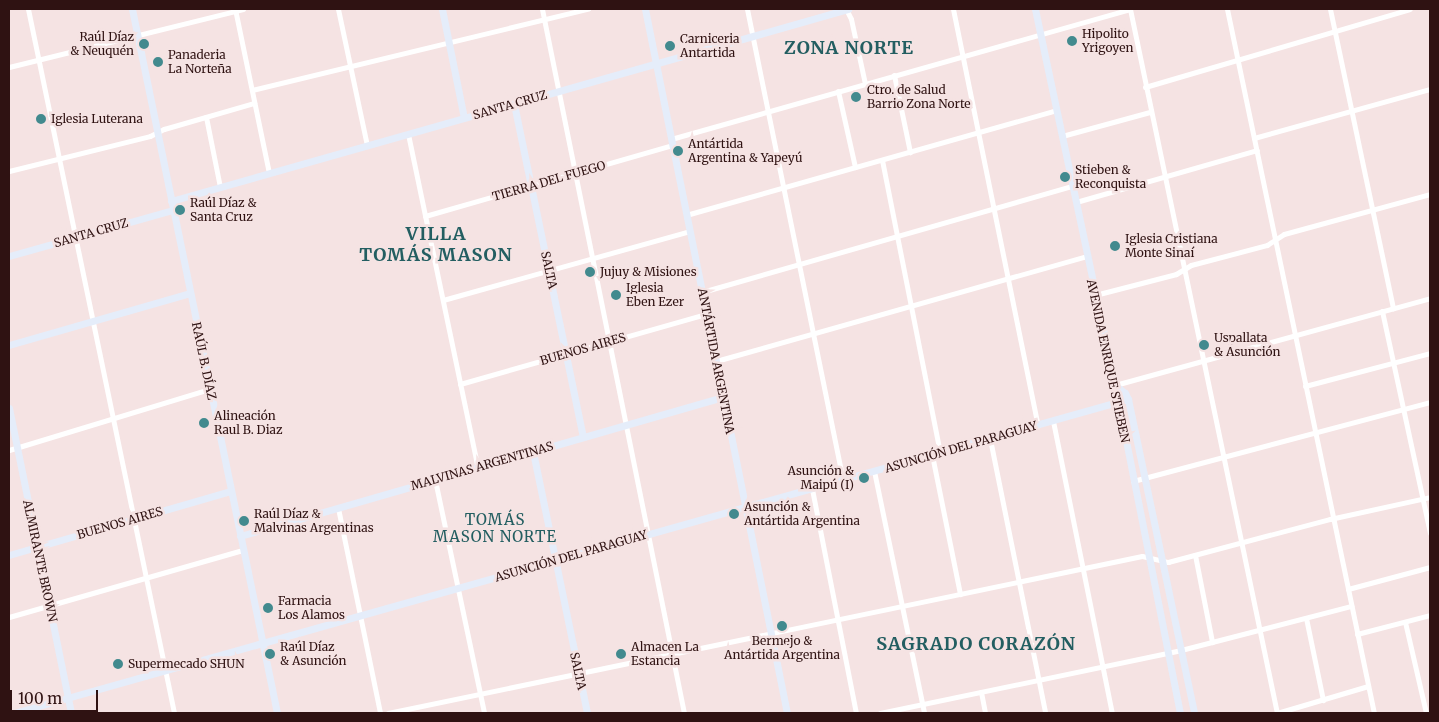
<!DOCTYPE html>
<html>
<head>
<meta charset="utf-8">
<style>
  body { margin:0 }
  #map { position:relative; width:1439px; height:722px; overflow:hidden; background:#f5e3e3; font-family:Merriweather,serif }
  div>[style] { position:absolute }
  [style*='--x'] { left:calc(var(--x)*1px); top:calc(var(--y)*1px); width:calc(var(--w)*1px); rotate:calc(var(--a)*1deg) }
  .street>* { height:5px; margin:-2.5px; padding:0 2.5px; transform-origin:2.5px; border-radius:2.5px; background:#fff }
  .secondary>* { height:7px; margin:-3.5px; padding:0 3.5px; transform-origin:3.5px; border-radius:3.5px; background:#e5edfa }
  .dots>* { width:14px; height:14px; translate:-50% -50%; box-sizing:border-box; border:2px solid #f5e3e3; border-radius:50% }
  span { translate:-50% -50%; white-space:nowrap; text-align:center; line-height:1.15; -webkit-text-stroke:5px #f5e3e3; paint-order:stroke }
  .poi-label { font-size:12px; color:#2f1212 }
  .left { translate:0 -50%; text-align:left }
  .right { translate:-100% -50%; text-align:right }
  .street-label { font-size:12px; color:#2f1212 }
  .quarter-label { font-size:15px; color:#235e61; letter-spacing:1px }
  .district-label { font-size:18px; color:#235e61; font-weight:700; letter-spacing:1px }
  .frame { position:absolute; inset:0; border:10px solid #2f1212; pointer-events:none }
  .scale { position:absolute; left:10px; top:690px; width:88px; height:22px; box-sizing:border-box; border:2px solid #2f1212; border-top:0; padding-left:6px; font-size:15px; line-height:18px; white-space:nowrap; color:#2f1212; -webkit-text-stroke:4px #f5e3e3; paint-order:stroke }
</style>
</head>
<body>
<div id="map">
  <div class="street">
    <i style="--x:28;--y:9;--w:719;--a:78.28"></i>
    <i style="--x:235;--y:9;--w:167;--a:78.3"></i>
    <i style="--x:338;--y:9;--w:139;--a:78"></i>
    <i style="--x:542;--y:9;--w:718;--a:78.6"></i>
    <i style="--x:747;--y:9;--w:481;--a:78.5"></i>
    <i style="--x:846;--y:9;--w:11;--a:63"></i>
    <i style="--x:851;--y:19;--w:66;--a:77.8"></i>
    <i style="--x:953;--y:9;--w:425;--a:78.5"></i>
    <i style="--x:1130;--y:9;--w:719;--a:78.21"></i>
    <i style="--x:1227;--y:9;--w:719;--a:78.21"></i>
    <i style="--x:1330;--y:9;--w:306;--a:78.1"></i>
    <i style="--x:9;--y:67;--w:241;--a:-13.9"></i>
    <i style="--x:894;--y:75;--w:79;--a:78.3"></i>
    <i style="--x:1145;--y:87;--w:276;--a:-16.4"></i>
    <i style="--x:252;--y:90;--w:346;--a:-13.6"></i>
    <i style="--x:838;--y:91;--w:78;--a:77.4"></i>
    <i style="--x:206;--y:117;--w:71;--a:78.7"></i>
    <i style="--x:408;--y:134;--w:341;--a:78.2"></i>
    <i style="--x:1062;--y:136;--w:91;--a:-15.3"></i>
    <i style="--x:1254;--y:138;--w:183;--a:-15.6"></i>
    <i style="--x:671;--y:139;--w:476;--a:-15.8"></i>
    <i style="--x:882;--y:160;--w:299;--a:78.8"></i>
    <i style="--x:9;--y:171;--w:145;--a:-13.9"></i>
    <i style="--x:150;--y:136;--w:16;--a:-27"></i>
    <i style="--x:164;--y:129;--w:94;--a:-16.1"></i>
    <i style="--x:1076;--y:202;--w:188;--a:-16"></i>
    <i style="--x:686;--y:215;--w:385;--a:-15.8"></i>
    <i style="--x:425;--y:216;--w:257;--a:-16"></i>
    <i style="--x:702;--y:292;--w:385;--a:-16"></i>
    <i style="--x:1095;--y:295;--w:84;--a:-14.5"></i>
    <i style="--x:1176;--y:274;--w:17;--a:-31"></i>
    <i style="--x:1191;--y:265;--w:79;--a:-14.7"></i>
    <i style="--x:1267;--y:245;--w:20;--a:-33"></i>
    <i style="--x:1284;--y:234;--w:151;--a:-15.3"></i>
    <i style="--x:443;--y:300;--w:256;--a:-15.6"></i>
    <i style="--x:1382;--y:311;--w:227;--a:77.8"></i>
    <i style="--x:716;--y:361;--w:386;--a:-15.8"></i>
    <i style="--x:460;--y:384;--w:256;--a:-15.9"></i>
    <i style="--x:1115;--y:385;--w:327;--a:-15.4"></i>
    <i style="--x:1305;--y:386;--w:129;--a:-14.8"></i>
    <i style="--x:1053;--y:421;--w:298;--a:78.6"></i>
    <i style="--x:990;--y:439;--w:279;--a:78.6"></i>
    <i style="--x:9;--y:450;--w:210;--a:-16.9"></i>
    <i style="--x:932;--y:455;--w:142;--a:78.6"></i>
    <i style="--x:874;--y:471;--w:247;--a:78.3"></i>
    <i style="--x:435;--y:480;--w:238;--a:78.1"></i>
    <i style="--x:1133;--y:481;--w:307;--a:-14.9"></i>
    <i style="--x:812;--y:489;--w:228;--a:78.9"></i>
    <i style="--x:338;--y:508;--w:209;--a:78.4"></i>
    <i style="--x:1195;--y:555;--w:89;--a:78.9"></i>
    <i style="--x:1348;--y:589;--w:85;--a:-15"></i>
    <i style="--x:9;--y:617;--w:243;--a:-16"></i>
    <i style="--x:1306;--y:618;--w:84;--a:78.3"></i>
    <i style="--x:1405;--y:622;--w:93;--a:77"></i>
    <i style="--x:1357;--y:634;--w:75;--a:-14.6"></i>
    <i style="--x:981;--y:692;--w:21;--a:79"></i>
    <i style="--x:388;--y:713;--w:770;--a:-11.76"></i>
    <i style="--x:1142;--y:556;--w:27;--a:13"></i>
    <i style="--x:1168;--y:562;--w:168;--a:-14.9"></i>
    <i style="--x:1330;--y:519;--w:102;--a:-12.4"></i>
    <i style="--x:880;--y:713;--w:308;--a:-11.8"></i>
    <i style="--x:1181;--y:650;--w:176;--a:-14.5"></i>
    <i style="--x:1277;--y:713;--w:95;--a:-16.5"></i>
  </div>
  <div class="secondary">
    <i style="--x:132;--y:9;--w:719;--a:78.36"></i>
    <i style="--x:442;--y:9;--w:111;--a:78.6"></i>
    <i style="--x:645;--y:9;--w:718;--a:78.6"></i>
    <i style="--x:1035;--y:9;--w:384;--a:78"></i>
    <i style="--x:1115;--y:385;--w:334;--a:78.8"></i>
    <i style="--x:514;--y:104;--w:340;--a:78.3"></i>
    <i style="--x:171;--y:201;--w:704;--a:-15.83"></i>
    <i style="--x:9;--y:256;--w:170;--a:-15.7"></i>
    <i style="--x:9;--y:345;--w:188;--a:-16"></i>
    <i style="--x:1115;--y:385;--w:13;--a:39"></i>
    <i style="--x:1125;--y:393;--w:7;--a:63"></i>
    <i style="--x:1128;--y:399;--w:321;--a:78.1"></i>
    <i style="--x:9;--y:408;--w:311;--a:78.5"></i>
    <i style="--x:533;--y:452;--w:267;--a:78.3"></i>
    <i style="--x:240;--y:536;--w:503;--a:-16.06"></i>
    <i style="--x:9;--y:555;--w:231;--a:-16.1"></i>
    <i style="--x:14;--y:713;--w:1157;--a:-15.74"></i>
  </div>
  <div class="dots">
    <i style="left:1072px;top:41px;background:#428a8e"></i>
    <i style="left:144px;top:44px;background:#428a8e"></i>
    <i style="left:670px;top:46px;background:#428a8e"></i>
    <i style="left:158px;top:62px;background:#428a8e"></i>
    <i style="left:856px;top:97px;background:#428a8e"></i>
    <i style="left:41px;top:119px;background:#428a8e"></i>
    <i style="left:678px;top:151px;background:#428a8e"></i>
    <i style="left:1065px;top:177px;background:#428a8e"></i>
    <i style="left:180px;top:210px;background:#428a8e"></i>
    <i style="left:1115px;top:246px;background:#428a8e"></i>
    <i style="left:590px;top:272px;background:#428a8e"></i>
    <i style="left:616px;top:295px;background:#428a8e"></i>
    <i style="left:1204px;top:345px;background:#428a8e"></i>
    <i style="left:204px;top:423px;background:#428a8e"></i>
    <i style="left:864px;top:478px;background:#428a8e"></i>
    <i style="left:734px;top:514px;background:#428a8e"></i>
    <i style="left:244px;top:521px;background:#428a8e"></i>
    <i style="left:268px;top:608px;background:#428a8e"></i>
    <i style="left:782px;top:626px;background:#428a8e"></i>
    <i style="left:270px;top:654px;background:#428a8e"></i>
    <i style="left:621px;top:654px;background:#428a8e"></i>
    <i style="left:118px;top:664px;background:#428a8e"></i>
  </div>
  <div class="poi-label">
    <span class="left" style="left:1082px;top:41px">Hipolito<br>Yrigoyen</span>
    <span class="right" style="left:134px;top:44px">Raúl Díaz<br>&amp; Neuquén</span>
    <span class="left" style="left:680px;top:46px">Carniceria<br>Antartida</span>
    <span class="left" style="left:168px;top:62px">Panaderia<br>La Norteña</span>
    <span class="left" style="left:867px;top:97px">Ctro. de Salud<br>Barrio Zona Norte</span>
    <span class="left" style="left:51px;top:119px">Iglesia Luterana</span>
    <span class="left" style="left:688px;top:151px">Antártida<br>Argentina &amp; Yapeyú</span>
    <span class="left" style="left:1075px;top:177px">Stieben &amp;<br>Reconquista</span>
    <span class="left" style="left:190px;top:210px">Raúl Díaz &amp;<br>Santa Cruz</span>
    <span class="left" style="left:1125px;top:246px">Iglesia Cristiana<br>Monte Sinaí</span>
    <span class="left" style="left:600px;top:272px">Jujuy &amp; Misiones</span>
    <span class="left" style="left:626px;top:295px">Iglesia<br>Eben Ezer</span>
    <span class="left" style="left:1214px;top:345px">Uspallata<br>&amp; Asunción</span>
    <span class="left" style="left:214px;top:423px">Alineación<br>Raul B. Diaz</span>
    <span class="right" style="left:854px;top:478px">Asunción &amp;<br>Maipú (I)</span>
    <span class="left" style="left:744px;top:514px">Asunción &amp;<br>Antártida Argentina</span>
    <span class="left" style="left:254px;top:521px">Raúl Díaz &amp;<br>Malvinas Argentinas</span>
    <span class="left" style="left:278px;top:608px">Farmacia<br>Los Alamos</span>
    <span style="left:782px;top:648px">Bermejo &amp;<br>Antártida Argentina</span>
    <span class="left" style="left:280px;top:654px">Raúl Díaz<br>&amp; Asunción</span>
    <span class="left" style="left:631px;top:654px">Almacen La<br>Estancia</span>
    <span class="left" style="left:128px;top:664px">Supermecado SHUN</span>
  </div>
  <div class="street-label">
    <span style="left:510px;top:105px;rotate:-16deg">SANTA CRUZ</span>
    <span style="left:549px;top:181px;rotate:-16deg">TIERRA DEL FUEGO</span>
    <span style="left:91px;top:233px;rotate:-16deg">SANTA CRUZ</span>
    <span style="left:549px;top:270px;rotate:78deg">SALTA</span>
    <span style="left:583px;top:349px;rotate:-16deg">BUENOS AIRES</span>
    <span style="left:204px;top:361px;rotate:78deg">RAÚL B. DÍAZ</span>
    <span style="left:716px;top:361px;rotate:79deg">ANTÁRTIDA ARGENTINA</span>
    <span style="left:1108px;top:361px;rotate:78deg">AVENIDA ENRIQUE STIEBEN</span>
    <span style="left:961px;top:447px;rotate:-16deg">ASUNCIÓN DEL PARAGUAY</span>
    <span style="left:482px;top:466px;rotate:-16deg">MALVINAS ARGENTINAS</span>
    <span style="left:120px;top:523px;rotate:-16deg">BUENOS AIRES</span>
    <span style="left:571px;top:556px;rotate:-16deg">ASUNCIÓN DEL PARAGUAY</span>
    <span style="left:40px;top:561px;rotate:78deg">ALMIRANTE BROWN</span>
    <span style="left:578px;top:671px;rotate:78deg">SALTA</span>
  </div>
  <div class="quarter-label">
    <span style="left:495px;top:528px">TOMÁS<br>MASON NORTE</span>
  </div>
  <div class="district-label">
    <span style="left:849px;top:48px">ZONA NORTE</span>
    <span style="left:436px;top:245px">VILLA<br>TOMÁS MASON</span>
    <span style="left:976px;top:644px">SAGRADO CORAZÓN</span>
  </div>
  <div class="frame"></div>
  <div class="scale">100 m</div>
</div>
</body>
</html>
